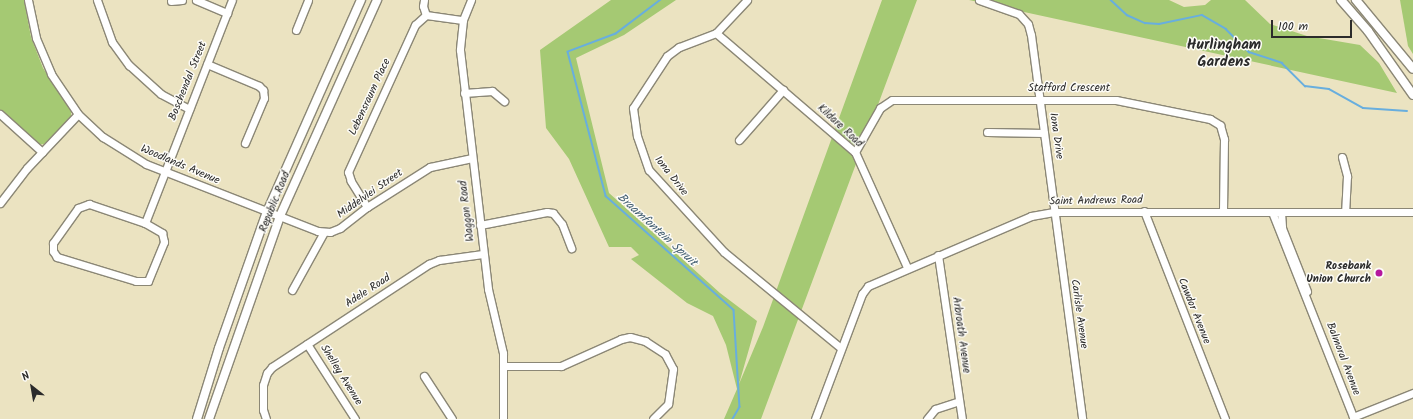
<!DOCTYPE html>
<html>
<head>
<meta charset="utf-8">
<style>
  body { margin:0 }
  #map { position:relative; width:1413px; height:419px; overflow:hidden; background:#ebe3c1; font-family:Kalam,sans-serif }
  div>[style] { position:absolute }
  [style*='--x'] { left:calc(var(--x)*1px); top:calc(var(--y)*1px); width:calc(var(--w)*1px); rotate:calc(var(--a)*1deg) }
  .green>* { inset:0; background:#a5c973 }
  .stream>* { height:1.5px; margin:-0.75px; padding:0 0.75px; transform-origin:0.75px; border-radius:0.75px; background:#68aede }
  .roads { filter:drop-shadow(1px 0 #8b8776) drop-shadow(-1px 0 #8b8776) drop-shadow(0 1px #8b8776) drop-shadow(0 -1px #8b8776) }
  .minor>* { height:7px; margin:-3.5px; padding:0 3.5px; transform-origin:3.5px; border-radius:3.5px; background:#fff }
  .major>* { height:8px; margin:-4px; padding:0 4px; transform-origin:4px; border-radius:4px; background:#fff }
  .dots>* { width:11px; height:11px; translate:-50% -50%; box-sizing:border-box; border:2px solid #fdfcf7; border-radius:50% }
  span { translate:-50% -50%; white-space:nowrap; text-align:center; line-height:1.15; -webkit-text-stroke:3px #fdfcf7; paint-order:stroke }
  .street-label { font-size:11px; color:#2b2b2b }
  .poi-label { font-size:11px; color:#2b2b2b; font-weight:700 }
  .right { translate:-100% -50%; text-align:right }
  .water-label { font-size:12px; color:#435f73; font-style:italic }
  .district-label { font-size:15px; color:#2b2b2b; font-weight:700 }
  .north { position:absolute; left:12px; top:367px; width:40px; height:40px; -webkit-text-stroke:3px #fdfcf7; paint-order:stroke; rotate:329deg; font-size:11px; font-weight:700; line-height:16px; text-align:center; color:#2b2b2b }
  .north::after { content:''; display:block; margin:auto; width:14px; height:18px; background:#2b2b2b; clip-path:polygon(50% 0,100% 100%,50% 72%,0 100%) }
  .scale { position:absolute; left:1271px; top:20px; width:81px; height:18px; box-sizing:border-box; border:2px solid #2b2b2b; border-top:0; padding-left:5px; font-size:12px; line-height:14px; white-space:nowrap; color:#2b2b2b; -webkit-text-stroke:3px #fdfcf7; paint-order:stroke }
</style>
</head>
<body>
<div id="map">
  <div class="green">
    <i style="clip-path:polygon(0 0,24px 0,31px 37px,43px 68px,71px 110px,71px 117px,44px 144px,37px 145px,0 110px)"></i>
    <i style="clip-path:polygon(611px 0,676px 0,624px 35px,576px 58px,609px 193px,720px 293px,757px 321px,739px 384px,763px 327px,882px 0,917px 0,761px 419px,724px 419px,737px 389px,726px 345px,713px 316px,687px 303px,631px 259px,639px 255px,631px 247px,609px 247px,569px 159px,546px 128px,540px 50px)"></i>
    <i style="clip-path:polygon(969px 0,1169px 0,1184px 7px,1205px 5px,1211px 0,1245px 0,1270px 24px,1307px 36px,1360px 45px,1379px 63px,1397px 93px)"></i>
    <i style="clip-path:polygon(1400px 0,1413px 0,1413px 54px,1408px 46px)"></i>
  </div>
  <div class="stream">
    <i style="--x:661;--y:0;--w:56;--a:142.9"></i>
    <i style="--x:616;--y:34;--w:51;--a:159.4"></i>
    <i style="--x:568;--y:52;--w:149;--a:75.2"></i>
    <i style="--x:606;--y:196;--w:171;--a:41.7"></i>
    <i style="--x:734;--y:310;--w:97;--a:86.5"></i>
    <i style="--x:740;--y:407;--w:14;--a:120"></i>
    <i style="--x:1111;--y:0;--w:22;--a:43"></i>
    <i style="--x:1127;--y:15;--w:20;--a:24"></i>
    <i style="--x:1145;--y:23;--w:14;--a:4"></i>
    <i style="--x:1159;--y:24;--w:44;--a:-11.8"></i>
    <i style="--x:1202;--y:15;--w:28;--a:30"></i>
    <i style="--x:1226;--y:29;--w:33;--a:45"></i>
    <i style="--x:1249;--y:52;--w:35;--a:18"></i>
    <i style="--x:1282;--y:63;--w:33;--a:45"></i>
    <i style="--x:1305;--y:86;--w:24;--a:7"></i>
    <i style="--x:1329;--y:89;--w:39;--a:29"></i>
    <i style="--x:1363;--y:108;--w:44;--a:3.9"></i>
  </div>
  <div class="roads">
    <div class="minor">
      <i style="--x:28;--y:0;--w:39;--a:78"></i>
      <i style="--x:36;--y:38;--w:39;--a:67"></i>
      <i style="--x:51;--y:74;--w:48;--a:56"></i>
      <i style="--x:78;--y:114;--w:34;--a:43"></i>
      <i style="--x:103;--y:137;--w:51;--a:32.1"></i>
      <i style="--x:146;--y:164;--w:185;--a:21.3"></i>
      <i style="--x:318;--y:231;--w:12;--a:5"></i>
      <i style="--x:330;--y:232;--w:11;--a:-22"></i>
      <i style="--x:340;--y:228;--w:34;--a:-38"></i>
      <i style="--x:367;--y:207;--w:75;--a:-32.4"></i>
      <i style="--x:430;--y:167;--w:43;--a:-12.1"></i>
      <i style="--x:97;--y:0;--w:45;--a:70.3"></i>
      <i style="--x:112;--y:42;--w:29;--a:54"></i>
      <i style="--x:129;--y:65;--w:43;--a:42.2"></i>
      <i style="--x:161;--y:94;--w:32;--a:28"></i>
      <i style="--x:196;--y:0;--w:34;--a:23"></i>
      <i style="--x:424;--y:0;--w:6;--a:99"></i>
      <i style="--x:423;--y:6;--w:9;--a:72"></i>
      <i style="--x:471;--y:0;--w:22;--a:112"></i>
      <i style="--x:463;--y:20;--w:30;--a:96"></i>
      <i style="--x:460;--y:50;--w:241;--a:83.3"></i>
      <i style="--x:488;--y:289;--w:66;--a:76.8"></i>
      <i style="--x:503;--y:353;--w:66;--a:90"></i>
      <i style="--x:747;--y:0;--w:45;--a:133.2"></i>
      <i style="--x:716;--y:33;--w:40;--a:159"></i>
      <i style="--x:679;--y:47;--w:15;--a:143"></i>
      <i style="--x:667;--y:56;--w:62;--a:123.2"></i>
      <i style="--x:633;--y:108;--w:28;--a:82"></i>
      <i style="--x:637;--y:136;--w:36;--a:71"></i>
      <i style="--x:649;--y:170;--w:111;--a:47.6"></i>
      <i style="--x:724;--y:252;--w:151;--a:39.4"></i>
      <i style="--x:979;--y:0;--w:42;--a:19.3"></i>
      <i style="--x:1019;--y:14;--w:13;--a:48"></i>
      <i style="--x:1028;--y:24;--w:11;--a:75"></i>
      <i style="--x:1031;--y:35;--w:387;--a:82.4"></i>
      <i style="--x:171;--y:1;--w:11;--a:-5"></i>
      <i style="--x:296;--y:30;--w:32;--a:-68"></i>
      <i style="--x:716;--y:33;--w:183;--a:40.6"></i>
      <i style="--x:855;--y:152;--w:126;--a:65.7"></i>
      <i style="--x:207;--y:64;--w:56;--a:22.9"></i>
      <i style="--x:259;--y:86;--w:6;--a:45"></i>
      <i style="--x:263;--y:90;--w:8;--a:83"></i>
      <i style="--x:264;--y:98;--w:49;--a:112.9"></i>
      <i style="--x:464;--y:93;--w:28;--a:-4"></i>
      <i style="--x:492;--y:91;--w:16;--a:40"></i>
      <i style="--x:0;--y:114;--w:57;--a:42.1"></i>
      <i style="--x:987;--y:132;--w:57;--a:1"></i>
      <i style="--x:739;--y:140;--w:67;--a:-48.7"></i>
      <i style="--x:855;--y:152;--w:51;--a:-60.4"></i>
      <i style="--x:880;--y:108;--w:14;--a:-34"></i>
      <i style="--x:892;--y:100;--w:224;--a:0"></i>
      <i style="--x:1116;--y:100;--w:96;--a:11.4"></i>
      <i style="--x:1210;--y:119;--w:12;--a:31"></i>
      <i style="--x:1220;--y:125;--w:15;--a:74"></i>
      <i style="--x:1224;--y:139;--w:73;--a:90.8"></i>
      <i style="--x:1342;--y:157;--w:20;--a:75"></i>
      <i style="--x:1347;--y:176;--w:36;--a:93"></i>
      <i style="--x:0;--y:203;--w:44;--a:-52.4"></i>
      <i style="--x:27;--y:168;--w:74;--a:-46.6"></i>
      <i style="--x:89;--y:204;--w:59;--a:18.7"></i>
      <i style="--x:145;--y:223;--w:20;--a:30"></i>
      <i style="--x:162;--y:233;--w:9;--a:77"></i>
      <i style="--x:164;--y:242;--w:42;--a:112.3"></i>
      <i style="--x:148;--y:281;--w:12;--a:180"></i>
      <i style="--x:136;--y:281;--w:83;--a:-163.1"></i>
      <i style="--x:57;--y:257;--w:7;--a:-124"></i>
      <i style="--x:53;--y:251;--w:8;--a:-90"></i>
      <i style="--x:53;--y:243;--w:43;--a:-54.5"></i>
      <i style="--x:78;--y:208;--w:12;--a:-20"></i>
      <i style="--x:367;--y:207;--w:31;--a:-122"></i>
      <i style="--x:351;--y:181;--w:9;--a:-108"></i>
      <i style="--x:348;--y:172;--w:162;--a:-65.5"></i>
      <i style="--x:415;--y:25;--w:15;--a:-42"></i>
      <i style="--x:426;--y:15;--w:37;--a:8"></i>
      <i style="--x:1144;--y:211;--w:223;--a:68.7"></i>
      <i style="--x:1272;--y:212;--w:223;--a:68.4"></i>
      <i style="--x:1281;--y:212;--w:16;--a:86"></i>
      <i style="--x:1282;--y:228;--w:68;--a:68.4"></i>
      <i style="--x:145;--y:223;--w:239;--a:-68.7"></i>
      <i style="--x:480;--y:225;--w:68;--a:-11"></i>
      <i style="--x:547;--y:212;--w:6;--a:9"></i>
      <i style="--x:553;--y:213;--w:14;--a:51"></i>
      <i style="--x:562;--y:224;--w:26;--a:69"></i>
      <i style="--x:938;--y:255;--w:166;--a:81.7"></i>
      <i style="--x:292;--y:290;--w:66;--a:-61.1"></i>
      <i style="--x:307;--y:344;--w:89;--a:57.4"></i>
      <i style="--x:503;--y:366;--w:58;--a:0"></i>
      <i style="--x:561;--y:366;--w:66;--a:-24.2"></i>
      <i style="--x:621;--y:339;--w:9;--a:-13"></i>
      <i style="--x:630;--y:337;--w:16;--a:15"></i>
      <i style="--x:645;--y:341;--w:24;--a:33"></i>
      <i style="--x:665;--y:354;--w:17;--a:62"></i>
      <i style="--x:673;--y:369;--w:35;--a:98"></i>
      <i style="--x:668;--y:404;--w:21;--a:135"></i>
      <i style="--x:424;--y:376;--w:51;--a:56.9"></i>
      <i style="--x:1353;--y:417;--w:65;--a:-21.8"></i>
      <i style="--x:266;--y:419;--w:9;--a:-108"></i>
      <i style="--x:263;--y:410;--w:25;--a:-90"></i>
      <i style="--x:263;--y:385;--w:13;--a:-72"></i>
      <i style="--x:267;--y:373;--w:8;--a:-50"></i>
      <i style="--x:272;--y:367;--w:188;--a:-33.3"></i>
      <i style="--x:429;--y:264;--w:11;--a:-22"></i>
      <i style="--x:439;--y:260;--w:44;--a:-7.8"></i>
      <i style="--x:815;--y:419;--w:134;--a:-69.4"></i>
      <i style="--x:862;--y:294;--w:10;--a:-53"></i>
      <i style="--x:868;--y:286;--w:177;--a:-23.2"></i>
      <i style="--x:1031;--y:216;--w:23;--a:-10"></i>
      <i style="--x:1054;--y:212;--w:359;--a:0"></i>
      <i style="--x:927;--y:419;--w:13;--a:-51"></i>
      <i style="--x:935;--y:409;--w:25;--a:-18"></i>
    </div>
    <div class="major">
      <i style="--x:1341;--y:0;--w:41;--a:48.9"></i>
      <i style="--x:1368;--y:31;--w:78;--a:54.9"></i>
      <i style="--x:1356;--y:0;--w:89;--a:50.4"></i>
      <i style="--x:197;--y:419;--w:74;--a:-72.8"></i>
      <i style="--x:219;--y:348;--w:144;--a:-70.6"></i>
      <i style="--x:267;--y:212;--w:232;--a:-66.1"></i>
      <i style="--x:209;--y:419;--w:215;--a:-70.7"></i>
      <i style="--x:280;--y:216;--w:237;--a:-65.8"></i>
    </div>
  </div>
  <div class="dots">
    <i style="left:1379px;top:273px;background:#b5179e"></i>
  </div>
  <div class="street-label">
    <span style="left:188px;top:81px;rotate:-68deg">Boschendal Street</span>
    <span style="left:1069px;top:88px">Stafford Crescent</span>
    <span style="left:370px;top:97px;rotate:-65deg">Lebensraum Place</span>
    <span style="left:840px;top:126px;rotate:43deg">Kildare Road</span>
    <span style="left:1056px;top:136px;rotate:82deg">Iona Drive</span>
    <span style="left:180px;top:165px;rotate:23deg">Woodlands Avenue</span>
    <span style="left:671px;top:176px;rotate:52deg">Iona Drive</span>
    <span style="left:370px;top:194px;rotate:-35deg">Middelvlei Street</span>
    <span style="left:1096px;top:201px;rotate:-1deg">Saint Andrews Road</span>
    <span style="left:275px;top:202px;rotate:-68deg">Republic Road</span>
    <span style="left:467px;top:211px;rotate:-97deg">Waggon Road</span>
    <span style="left:368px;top:291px;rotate:-33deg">Adele Road</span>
    <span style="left:1194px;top:311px;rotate:68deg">Cawdor Avenue</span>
    <span style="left:1079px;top:314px;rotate:82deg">Carlisle Avenue</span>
    <span style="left:961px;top:335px;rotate:82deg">Arbroath Avenue</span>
    <span style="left:1343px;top:359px;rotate:69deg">Balmoral Avenue</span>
    <span style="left:341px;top:375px;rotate:58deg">Shelley Avenue</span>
  </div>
  <div class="poi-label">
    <span class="right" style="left:1371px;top:273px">Rosebank<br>Union Church</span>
  </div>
  <div class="water-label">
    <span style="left:657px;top:230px;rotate:42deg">Braamfontein Spruit</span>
  </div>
  <div class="district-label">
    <span style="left:1224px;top:54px">Hurlingham<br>Gardens</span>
  </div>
  <div class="north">N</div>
  <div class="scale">100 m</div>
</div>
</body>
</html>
